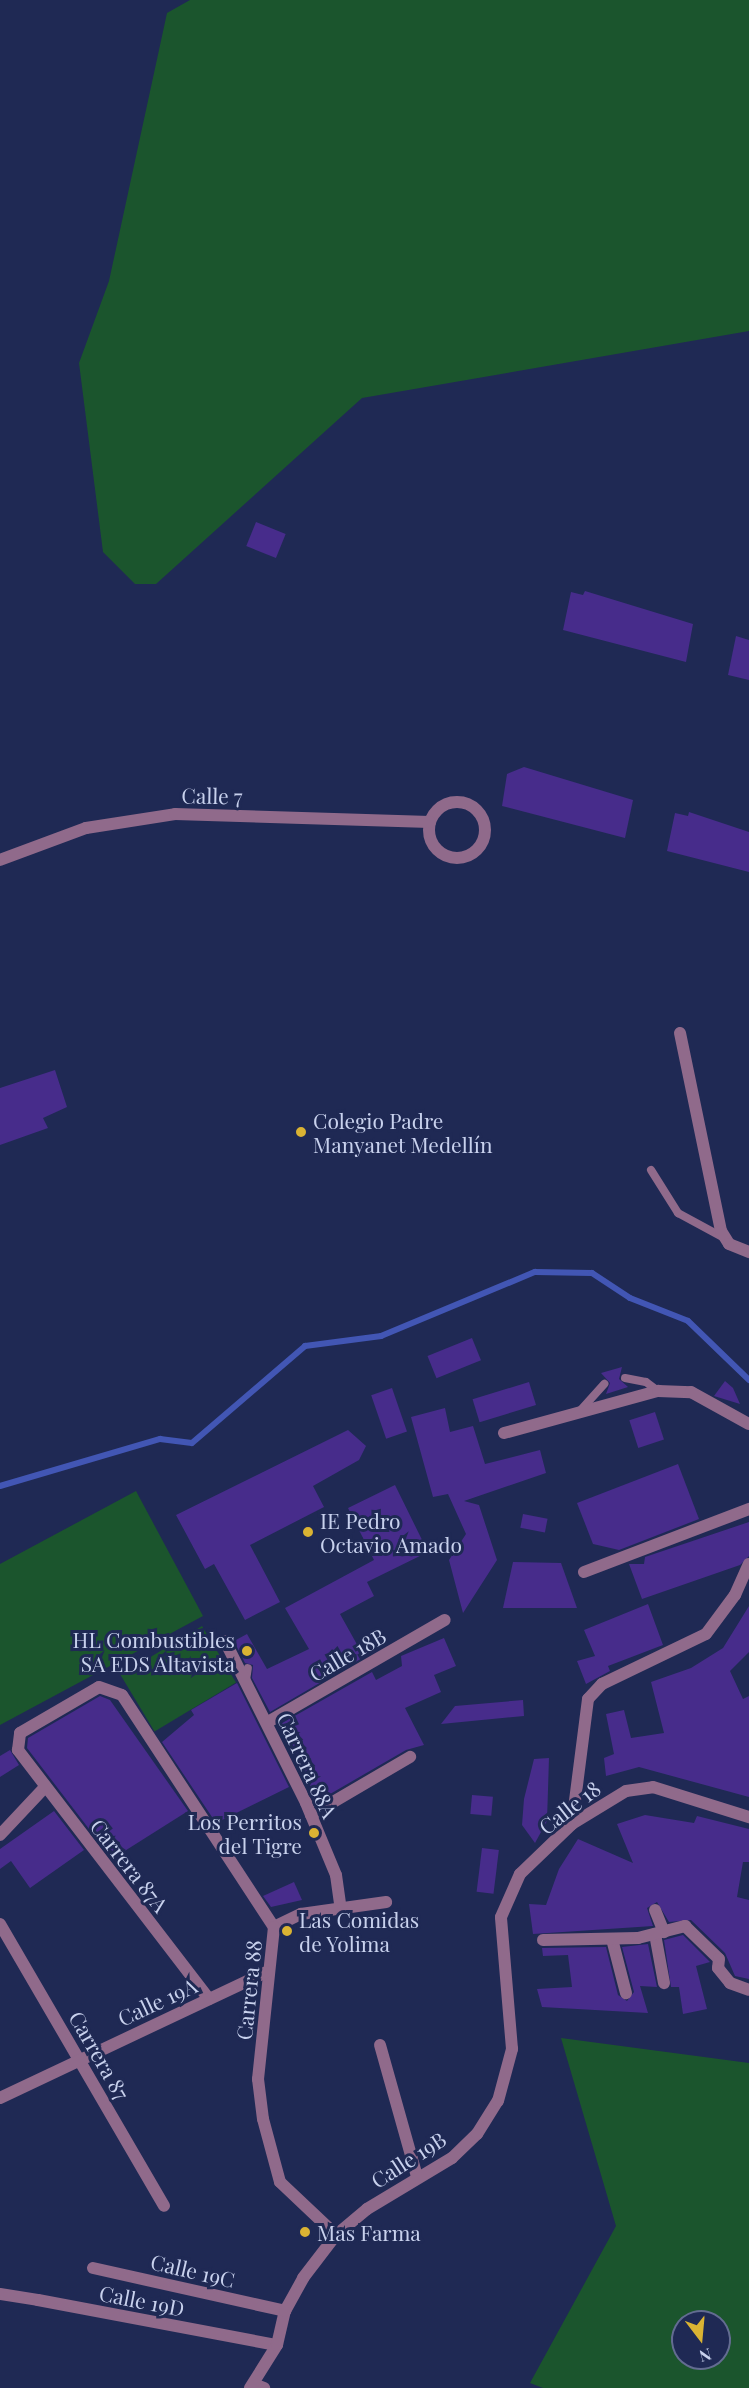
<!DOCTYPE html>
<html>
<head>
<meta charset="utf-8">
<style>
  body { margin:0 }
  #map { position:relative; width:749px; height:2388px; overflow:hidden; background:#1f2954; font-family:"Playfair Display",serif }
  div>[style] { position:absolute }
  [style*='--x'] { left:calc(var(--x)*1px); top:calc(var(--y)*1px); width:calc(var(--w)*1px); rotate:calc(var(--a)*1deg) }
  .green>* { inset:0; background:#1b552d; transform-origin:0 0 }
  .stream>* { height:6px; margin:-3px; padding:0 3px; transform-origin:3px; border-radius:3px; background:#4256b4 }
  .building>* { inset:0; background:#472c8b; transform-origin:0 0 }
  .service>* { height:8px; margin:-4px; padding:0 4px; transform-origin:4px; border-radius:4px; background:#906a8b }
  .pedestrian>* { height:12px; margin:-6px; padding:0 6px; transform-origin:6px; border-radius:6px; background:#906a8b }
  .minor>* { height:12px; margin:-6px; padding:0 6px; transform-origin:6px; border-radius:6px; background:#906a8b }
  .minor>.ring { margin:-6px; padding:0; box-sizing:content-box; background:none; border:12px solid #906a8b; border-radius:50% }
  .tertiary>* { height:12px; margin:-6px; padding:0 6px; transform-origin:6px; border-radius:6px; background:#906a8b }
  .dots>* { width:16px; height:16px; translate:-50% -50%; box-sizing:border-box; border:3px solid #1f2954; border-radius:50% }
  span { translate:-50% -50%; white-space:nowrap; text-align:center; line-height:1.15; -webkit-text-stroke:6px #1f2954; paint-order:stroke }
  .street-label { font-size:21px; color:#c8d1ed }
  .poi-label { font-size:21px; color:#c8d1ed }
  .left { translate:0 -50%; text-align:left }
  .right { translate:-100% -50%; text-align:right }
  .north { position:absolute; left:671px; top:2310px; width:60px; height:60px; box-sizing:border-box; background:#1f2954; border:2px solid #636c91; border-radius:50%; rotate:164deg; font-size:16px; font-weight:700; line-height:24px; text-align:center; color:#c8d1ed }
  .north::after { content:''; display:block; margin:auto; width:21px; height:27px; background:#dab333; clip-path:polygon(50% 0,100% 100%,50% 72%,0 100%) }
</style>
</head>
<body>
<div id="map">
  <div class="green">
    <i style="clip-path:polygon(190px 0,749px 0,749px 331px,362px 398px,156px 584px,135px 584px,103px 552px,79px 363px,109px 281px,167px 13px)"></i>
    <i style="clip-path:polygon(136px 1491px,203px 1616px,0 1725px,0 1564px)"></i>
    <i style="left:202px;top:1626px;width:66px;height:95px;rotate:59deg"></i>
    <i style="clip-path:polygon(evenodd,561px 2038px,749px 2063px,749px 2388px,543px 2388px,530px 2383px,616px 2226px,561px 2038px,683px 2322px,719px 2322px,719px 2358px,683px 2358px,683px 2322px)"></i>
  </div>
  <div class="stream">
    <i style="--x:0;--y:1486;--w:167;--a:-16.4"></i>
    <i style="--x:160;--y:1439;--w:32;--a:7"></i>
    <i style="--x:192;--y:1443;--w:149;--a:-40.6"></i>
    <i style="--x:305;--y:1346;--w:77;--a:-7.5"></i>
    <i style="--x:381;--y:1336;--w:167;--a:-22.6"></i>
    <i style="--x:535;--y:1272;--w:57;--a:1"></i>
    <i style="--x:592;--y:1273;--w:45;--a:33.3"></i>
    <i style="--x:630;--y:1298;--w:62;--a:21.6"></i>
    <i style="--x:688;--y:1321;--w:85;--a:44"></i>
  </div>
  <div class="building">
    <i style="left:256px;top:522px;width:32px;height:26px;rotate:22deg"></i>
    <i style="clip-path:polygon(585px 591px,693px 624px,686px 662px,563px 630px,571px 592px,583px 595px)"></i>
    <i style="clip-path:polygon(736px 636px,749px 640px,749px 680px,728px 675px)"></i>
    <i style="clip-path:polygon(524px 767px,633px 800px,625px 838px,502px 806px,507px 774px)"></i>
    <i style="clip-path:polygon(689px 812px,749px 832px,749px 872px,667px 851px,675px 813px,688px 816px)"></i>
    <i style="clip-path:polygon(55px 1070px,67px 1107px,43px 1118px,48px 1128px,0 1145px,0 1088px)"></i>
    <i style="left:472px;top:1338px;width:24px;height:48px;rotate:68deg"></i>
    <i style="clip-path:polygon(622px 1367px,619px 1379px,628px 1387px,606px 1394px,610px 1383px,601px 1373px)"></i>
    <i style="clip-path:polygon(725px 1381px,733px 1388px,740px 1404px,714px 1396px)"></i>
    <i style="left:529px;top:1382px;width:24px;height:59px;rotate:73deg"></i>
    <i style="left:392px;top:1388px;width:46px;height:22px;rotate:71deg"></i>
    <i style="clip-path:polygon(445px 1408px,450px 1432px,473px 1426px,485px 1464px,540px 1450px,546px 1473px,464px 1501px,479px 1505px,497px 1560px,463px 1613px,449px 1560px,466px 1534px,448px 1494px,433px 1497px,411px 1417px)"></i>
    <i style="left:655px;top:1412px;width:29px;height:27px;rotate:72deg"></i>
    <i style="clip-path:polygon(348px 1430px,366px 1446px,359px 1460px,313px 1486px,324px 1507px,250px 1545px,280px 1602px,245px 1620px,214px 1564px,205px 1569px,176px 1515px)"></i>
    <i style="clip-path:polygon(678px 1464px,699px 1519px,619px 1550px,593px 1544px,577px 1503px)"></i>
    <i style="clip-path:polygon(395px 1485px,428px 1552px,367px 1582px,374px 1596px,340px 1614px,364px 1657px,270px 1712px,252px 1678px,253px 1665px,245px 1663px,234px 1641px,247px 1634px,267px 1669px,309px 1649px,285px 1608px,374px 1560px,348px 1508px)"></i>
    <i style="left:523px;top:1514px;width:25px;height:14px;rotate:11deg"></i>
    <i style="clip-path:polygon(749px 1522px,749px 1556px,740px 1565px,642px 1599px,629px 1564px,644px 1564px,645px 1557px)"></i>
    <i style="clip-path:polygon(513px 1562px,561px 1563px,577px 1608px,503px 1608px)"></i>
    <i style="clip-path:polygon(648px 1604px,663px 1645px,608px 1666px,610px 1671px,586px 1684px,577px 1661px,595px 1656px,584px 1630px)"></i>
    <i style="clip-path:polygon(749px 1606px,749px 1652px,730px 1671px,743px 1699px,749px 1696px,749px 1797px,639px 1767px,606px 1776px,604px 1758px,614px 1754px,606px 1714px,624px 1710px,631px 1738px,664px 1733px,651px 1682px,691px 1668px,723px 1648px)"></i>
    <i style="clip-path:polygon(444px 1638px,456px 1666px,434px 1675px,441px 1692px,405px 1708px,424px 1745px,406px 1750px,318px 1801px,277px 1726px,372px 1672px,376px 1680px,402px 1666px,401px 1656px)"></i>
    <i style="clip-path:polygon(237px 1683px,289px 1787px,216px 1823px,162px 1742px,194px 1715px,191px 1710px)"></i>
    <i style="clip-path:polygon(100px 1696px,110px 1700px,188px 1811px,112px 1859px,27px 1748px,28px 1738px)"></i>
    <i style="clip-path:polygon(523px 1700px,524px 1716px,441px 1724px,455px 1706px)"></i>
    <i style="clip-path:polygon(10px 1750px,19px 1765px,0 1777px,0 1756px)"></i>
    <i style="clip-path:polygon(549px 1758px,547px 1821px,535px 1843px,522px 1825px,524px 1799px,534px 1759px)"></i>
    <i style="left:472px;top:1795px;width:21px;height:19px;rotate:5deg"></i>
    <i style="clip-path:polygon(54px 1811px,84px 1850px,30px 1888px,11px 1861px,0 1869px,0 1849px)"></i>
    <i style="clip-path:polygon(645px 1815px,694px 1823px,697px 1816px,749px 1829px,749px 1862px,743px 1862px,737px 1897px,749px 1900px,749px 1979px,735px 1976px,725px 1953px,691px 1920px,669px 1922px,657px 1902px,647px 1908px,653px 1926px,533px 1934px,529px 1904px,546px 1905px,559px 1869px,578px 1839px,633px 1863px,617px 1824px)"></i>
    <i style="left:482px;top:1848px;width:17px;height:44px;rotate:7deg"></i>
    <i style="clip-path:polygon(294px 1882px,302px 1900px,271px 1907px,263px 1896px)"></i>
    <i style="clip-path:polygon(683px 1935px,710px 1962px,696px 1966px,707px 2009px,683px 2014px,679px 1987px,671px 1987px,664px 1940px)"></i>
    <i style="clip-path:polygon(648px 1944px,657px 1987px,640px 1986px,648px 2013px,542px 2007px,537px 1989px,572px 1987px,568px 1955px,543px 1956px,542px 1948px,606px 1947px,618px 1995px,627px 2001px,634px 1992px,622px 1947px)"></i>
  </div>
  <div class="service">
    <i style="--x:651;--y:1170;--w:51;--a:57.9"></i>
    <i style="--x:678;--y:1213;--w:52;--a:28.5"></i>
    <i style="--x:625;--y:1378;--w:21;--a:11"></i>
    <i style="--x:646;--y:1382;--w:15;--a:37"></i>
    <i style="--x:579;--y:1412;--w:38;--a:-48"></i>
    <i style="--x:246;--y:1680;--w:12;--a:-81"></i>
  </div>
  <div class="pedestrian">
    <i style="--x:93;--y:2268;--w:197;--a:12.6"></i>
    <i style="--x:38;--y:2300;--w:243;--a:10.7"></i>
  </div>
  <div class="minor">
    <i class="ring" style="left:429px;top:802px;width:44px;height:44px"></i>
    <i style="--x:0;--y:860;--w:92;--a:-20.4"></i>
    <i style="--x:86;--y:828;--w:90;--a:-8.9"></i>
    <i style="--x:175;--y:814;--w:255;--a:1.8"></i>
    <i style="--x:680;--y:1033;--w:202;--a:78.3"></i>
    <i style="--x:721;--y:1231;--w:15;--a:58"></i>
    <i style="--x:729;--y:1244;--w:22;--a:22"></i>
    <i style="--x:504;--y:1433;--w:160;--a:-15.3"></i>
    <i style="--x:658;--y:1391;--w:33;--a:2"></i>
    <i style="--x:691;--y:1392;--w:66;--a:28.9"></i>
    <i style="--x:584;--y:1572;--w:177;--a:-20.9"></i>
    <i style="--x:225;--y:1641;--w:181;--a:63.4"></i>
    <i style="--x:306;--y:1803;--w:78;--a:67.4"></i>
    <i style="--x:336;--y:1875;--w:35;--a:82"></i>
    <i style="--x:268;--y:1722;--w:204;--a:-30"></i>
    <i style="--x:311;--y:1815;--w:115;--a:-30.4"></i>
    <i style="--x:572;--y:1824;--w:126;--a:-82.7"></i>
    <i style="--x:588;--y:1699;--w:21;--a:-47"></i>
    <i style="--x:602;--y:1684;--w:115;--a:-25.7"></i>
    <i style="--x:706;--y:1634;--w:49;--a:-53.4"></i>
    <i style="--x:735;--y:1595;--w:34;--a:-66"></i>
    <i style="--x:0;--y:1835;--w:66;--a:-46.8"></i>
    <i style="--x:655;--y:1910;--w:24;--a:68"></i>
    <i style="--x:0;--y:1924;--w:326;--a:59.8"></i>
    <i style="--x:274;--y:1927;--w:30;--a:-26"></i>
    <i style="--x:301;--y:1914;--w:86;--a:-8"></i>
    <i style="--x:655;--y:1934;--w:50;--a:79.6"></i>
    <i style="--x:612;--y:1939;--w:56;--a:75.5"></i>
    <i style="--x:543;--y:1940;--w:95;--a:-1.2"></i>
    <i style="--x:638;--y:1938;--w:49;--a:-14.3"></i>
    <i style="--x:685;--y:1926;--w:47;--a:44.1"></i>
    <i style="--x:719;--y:1959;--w:9;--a:96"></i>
    <i style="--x:718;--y:1968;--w:19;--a:51"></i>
    <i style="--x:730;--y:1983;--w:20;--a:20"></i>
    <i style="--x:209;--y:1999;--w:314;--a:-127.5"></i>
    <i style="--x:18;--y:1750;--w:17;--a:-83"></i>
    <i style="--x:20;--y:1733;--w:91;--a:-30.2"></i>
    <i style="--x:99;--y:1687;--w:24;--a:19"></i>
    <i style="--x:122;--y:1695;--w:277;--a:56.8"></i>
    <i style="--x:274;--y:1927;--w:153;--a:96"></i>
    <i style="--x:258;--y:2079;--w:40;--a:82.9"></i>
    <i style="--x:263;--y:2119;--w:65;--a:74.9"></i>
    <i style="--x:280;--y:2182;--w:77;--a:43.4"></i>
    <i style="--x:380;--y:2045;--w:137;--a:74.3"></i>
    <i style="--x:0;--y:2098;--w:295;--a:-25.3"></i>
    <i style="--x:0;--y:2294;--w:38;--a:9"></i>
    <i style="--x:254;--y:2384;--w:11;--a:22"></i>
  </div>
  <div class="tertiary">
    <i style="--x:250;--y:2388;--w:51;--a:-57.9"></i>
    <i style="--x:277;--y:2345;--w:35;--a:-77"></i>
    <i style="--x:285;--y:2311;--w:38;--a:-61"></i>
    <i style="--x:303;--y:2278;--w:54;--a:-52.5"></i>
    <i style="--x:336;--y:2235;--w:40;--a:-40"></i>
    <i style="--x:367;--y:2209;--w:99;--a:-31"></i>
    <i style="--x:452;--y:2158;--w:35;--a:-44"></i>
    <i style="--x:477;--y:2134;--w:39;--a:-58"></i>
    <i style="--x:498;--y:2101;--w:54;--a:-74.9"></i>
    <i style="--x:512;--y:2049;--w:132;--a:-94.8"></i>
    <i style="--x:501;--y:1917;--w:47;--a:-66.2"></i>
    <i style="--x:520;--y:1874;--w:72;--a:-43.9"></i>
    <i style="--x:572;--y:1824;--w:63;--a:-31.4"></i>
    <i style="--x:626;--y:1791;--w:27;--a:-8"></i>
    <i style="--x:653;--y:1787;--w:101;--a:17.4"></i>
  </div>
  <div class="dots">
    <i style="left:301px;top:1132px;background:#dab333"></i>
    <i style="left:308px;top:1532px;background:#dab333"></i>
    <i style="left:247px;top:1651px;background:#dab333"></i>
    <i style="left:314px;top:1833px;background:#dab333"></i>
    <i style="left:287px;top:1931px;background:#dab333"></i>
    <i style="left:305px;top:2232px;background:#dab333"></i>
  </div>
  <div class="street-label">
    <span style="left:212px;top:795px;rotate:1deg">Calle 7</span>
    <span style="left:347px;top:1654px;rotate:-30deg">Calle 18B</span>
    <span style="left:308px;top:1765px;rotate:65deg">Carrera 88A</span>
    <span style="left:569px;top:1807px;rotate:-38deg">Calle 18</span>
    <span style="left:130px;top:1865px;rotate:52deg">Carrera 87A</span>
    <span style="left:248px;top:1990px;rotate:-84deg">Carrera 88</span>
    <span style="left:157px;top:2001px;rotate:-25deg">Calle 19A</span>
    <span style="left:100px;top:2055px;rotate:60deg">Carrera 87</span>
    <span style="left:408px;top:2159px;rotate:-33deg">Calle 19B</span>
    <span style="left:193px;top:2270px;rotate:13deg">Calle 19C</span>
    <span style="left:142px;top:2300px;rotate:11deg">Calle 19D</span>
  </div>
  <div class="poi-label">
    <span class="left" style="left:313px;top:1132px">Colegio Padre<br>Manyanet Medellín</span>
    <span class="left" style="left:320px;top:1532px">IE Pedro<br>Octavio Amado</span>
    <span class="right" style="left:235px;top:1651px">HL Combustibles<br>SA EDS Altavista</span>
    <span class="right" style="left:302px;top:1833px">Los Perritos<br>del Tigre</span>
    <span class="left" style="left:299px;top:1931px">Las Comidas<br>de Yolima</span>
    <span class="left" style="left:317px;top:2232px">Mas Farma</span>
  </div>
  <div class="north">N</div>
</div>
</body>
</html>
